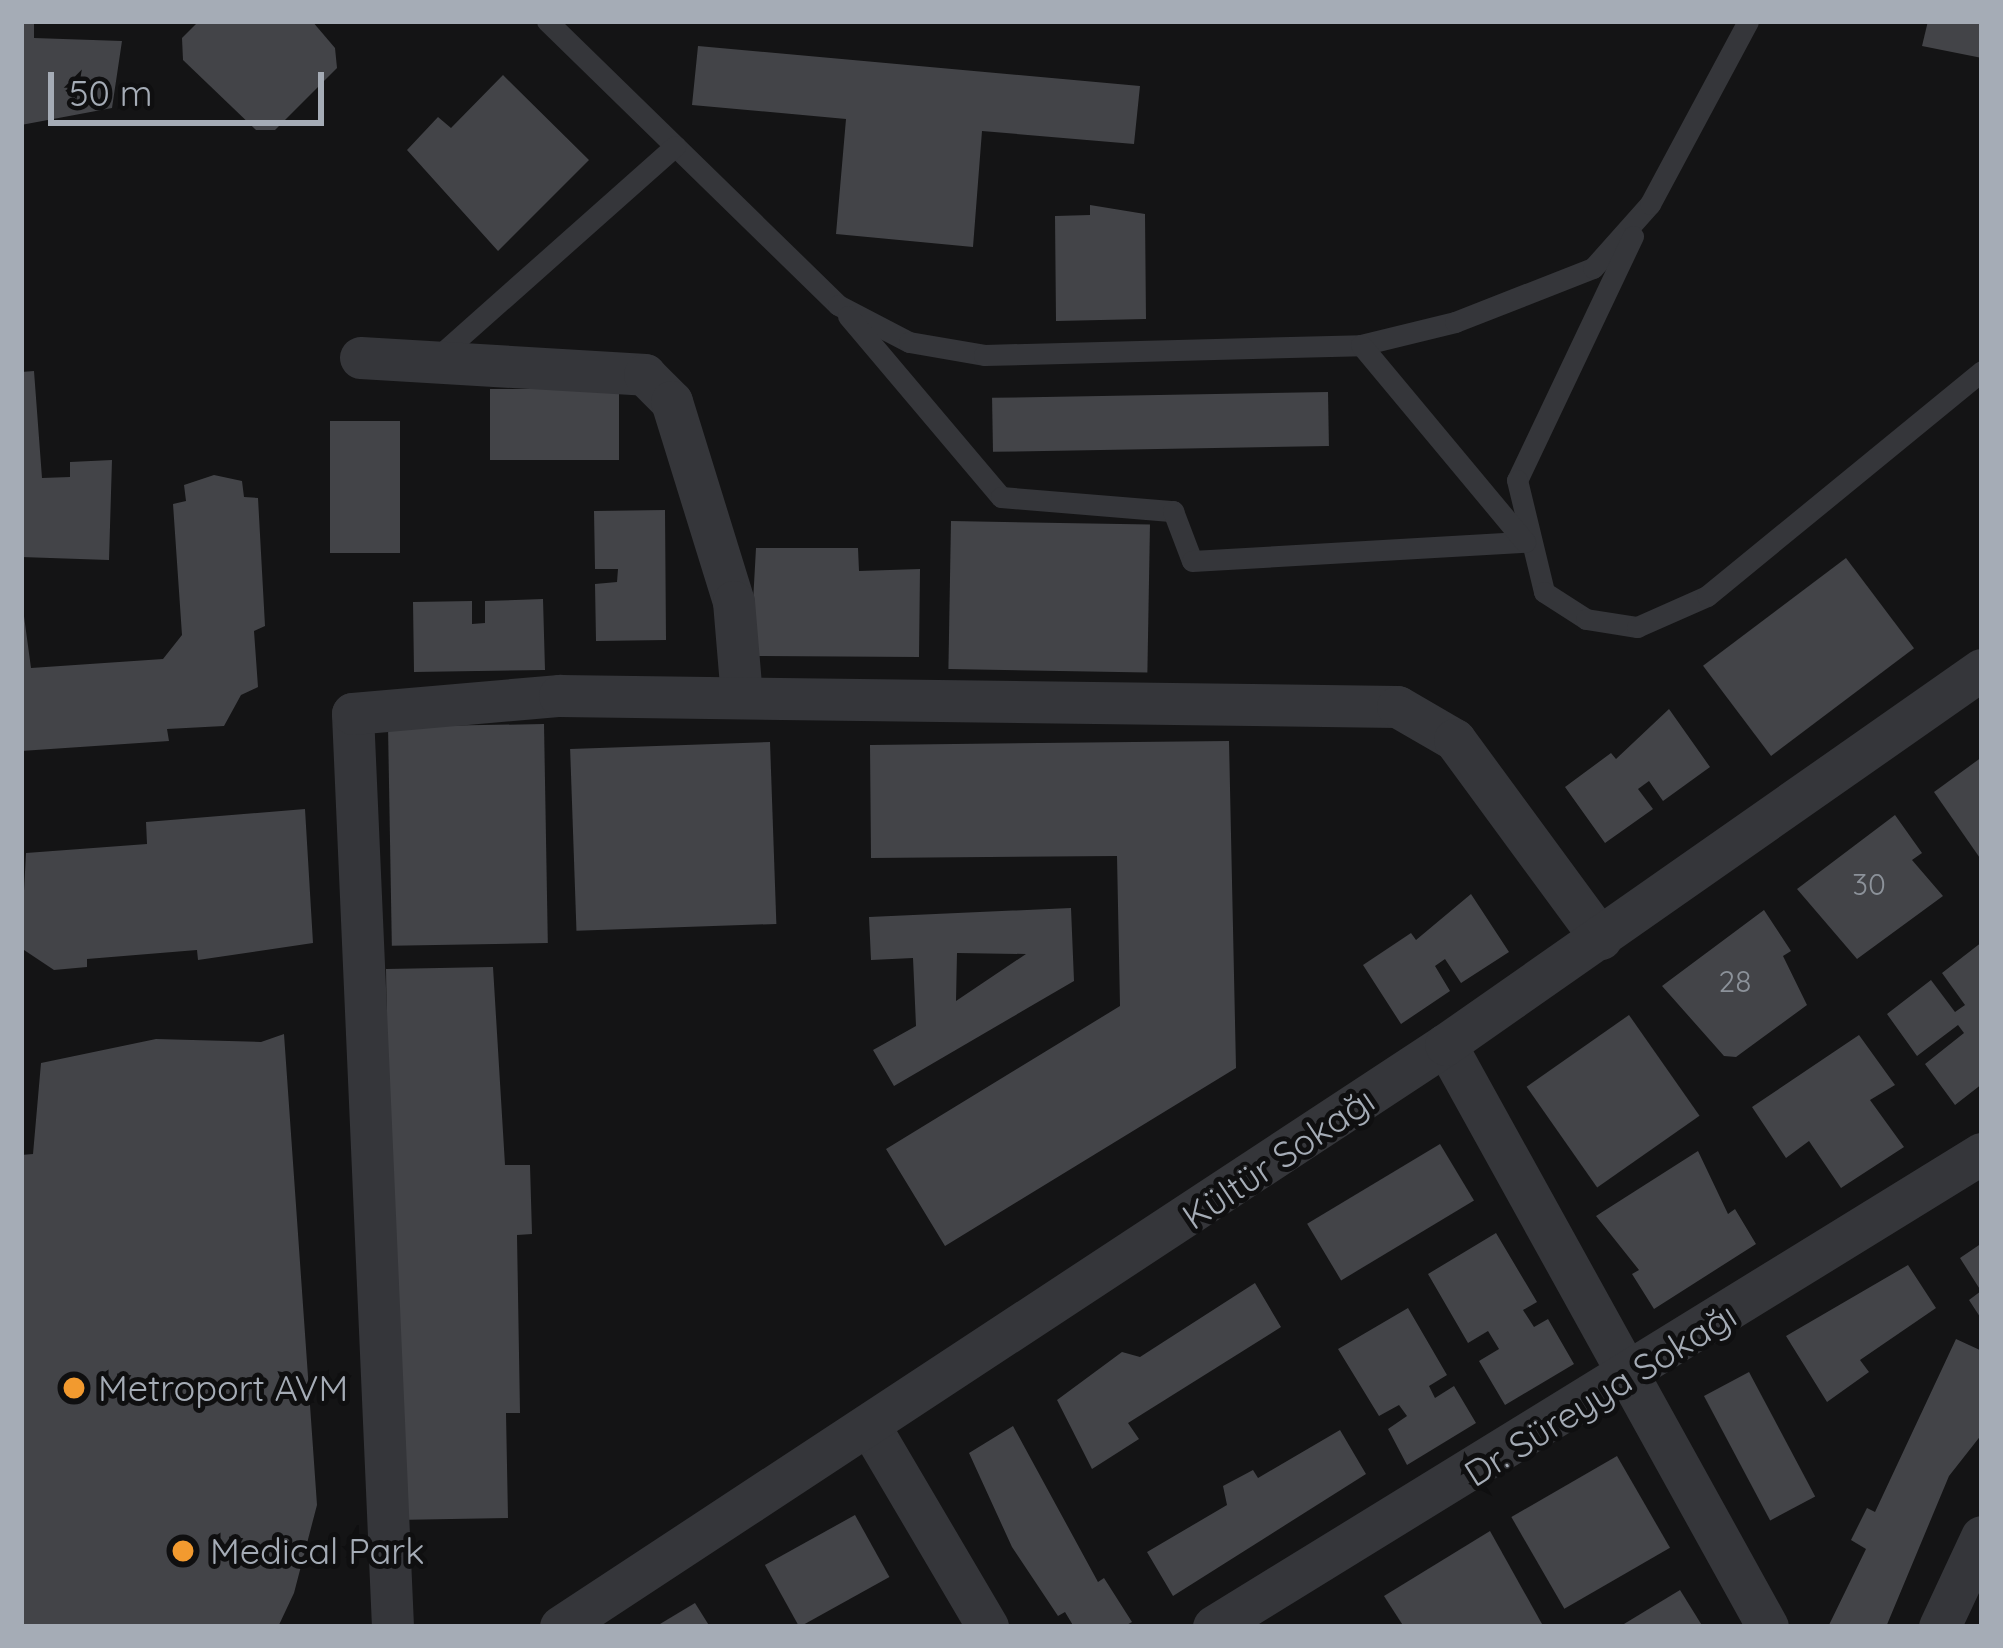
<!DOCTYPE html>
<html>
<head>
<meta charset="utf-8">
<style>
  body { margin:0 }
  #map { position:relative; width:2003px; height:1648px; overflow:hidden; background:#141415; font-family:Quicksand,sans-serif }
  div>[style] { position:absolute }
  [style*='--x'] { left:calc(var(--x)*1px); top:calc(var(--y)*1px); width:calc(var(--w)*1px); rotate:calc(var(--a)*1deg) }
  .building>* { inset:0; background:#434448; transform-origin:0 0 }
  .lane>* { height:21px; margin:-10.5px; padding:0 10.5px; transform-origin:10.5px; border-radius:10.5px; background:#35363a }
  .street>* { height:42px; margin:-21px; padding:0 21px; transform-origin:21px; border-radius:21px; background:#35363a }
  .dots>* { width:33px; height:33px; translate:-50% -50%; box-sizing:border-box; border:6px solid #0f0f10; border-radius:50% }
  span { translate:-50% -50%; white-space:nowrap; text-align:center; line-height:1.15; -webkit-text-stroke:10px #0f0f10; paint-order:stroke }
  .number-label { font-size:30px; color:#8c929a }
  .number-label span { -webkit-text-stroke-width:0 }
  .street-label { font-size:36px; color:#a5acb6 }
  .poi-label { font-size:36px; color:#a5acb6 }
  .left { translate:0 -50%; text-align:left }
  .frame { position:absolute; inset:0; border:24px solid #a5acb6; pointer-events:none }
  .scale { position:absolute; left:48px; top:72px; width:276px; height:54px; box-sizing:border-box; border:6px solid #a5acb6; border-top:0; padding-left:15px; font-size:36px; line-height:42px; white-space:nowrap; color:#a5acb6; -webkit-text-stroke:9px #0f0f10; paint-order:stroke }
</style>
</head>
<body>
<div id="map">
  <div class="building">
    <i style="clip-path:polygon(21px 21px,34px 21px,34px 38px,122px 41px,112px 108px,21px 125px)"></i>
    <i style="clip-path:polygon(199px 21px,312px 21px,335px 48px,337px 68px,275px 130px,256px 130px,183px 60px,182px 38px)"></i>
    <i style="clip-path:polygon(1928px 21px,1982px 21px,1982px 58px,1922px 46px)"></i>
    <i style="clip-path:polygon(698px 46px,1140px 86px,1134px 144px,982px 131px,973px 247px,836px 234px,846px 119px,692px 105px)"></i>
    <i style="clip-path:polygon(503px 75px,589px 160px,498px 251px,407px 150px,438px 117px,451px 128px)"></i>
    <i style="clip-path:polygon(1090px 205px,1145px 214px,1146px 319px,1056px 321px,1055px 216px,1090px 215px)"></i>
    <i style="clip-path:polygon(34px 371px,42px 478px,70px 477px,70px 462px,112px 460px,109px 560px,21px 557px,21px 372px)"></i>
    <i style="left:490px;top:389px;width:129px;height:71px"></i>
    <i style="left:1328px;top:392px;width:54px;height:336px;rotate:89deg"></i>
    <i style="left:330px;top:421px;width:70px;height:132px"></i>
    <i style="clip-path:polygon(214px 475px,242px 481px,244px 497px,258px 498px,265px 626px,254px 631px,258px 687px,241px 695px,224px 726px,167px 729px,169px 741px,21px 751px,21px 594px,31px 668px,163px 659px,182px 635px,173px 504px,186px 501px,184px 485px)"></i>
    <i style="clip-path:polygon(665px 510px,666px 640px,596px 641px,595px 584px,617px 582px,618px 569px,595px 569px,594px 511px)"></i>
    <i style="left:951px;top:521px;width:199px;height:148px;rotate:1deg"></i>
    <i style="clip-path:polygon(756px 548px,858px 548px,859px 571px,920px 569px,919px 657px,750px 656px)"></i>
    <i style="left:1846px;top:558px;width:113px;height:179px;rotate:53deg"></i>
    <i style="clip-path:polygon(543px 599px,545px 670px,414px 672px,413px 602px,472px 601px,472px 624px,485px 623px,485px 601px)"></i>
    <i style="clip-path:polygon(1669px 709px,1710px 767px,1663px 801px,1649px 781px,1638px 789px,1653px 809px,1605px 843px,1565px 787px,1611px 753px,1616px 759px)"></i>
    <i style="left:544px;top:724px;width:219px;height:156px;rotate:89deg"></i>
    <i style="clip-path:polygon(1229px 741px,1236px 1068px,945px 1246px,886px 1149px,1120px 1006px,1117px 856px,871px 858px,870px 745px)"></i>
    <i style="left:770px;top:742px;width:182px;height:200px;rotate:88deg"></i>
    <i style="clip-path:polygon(1982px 757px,1982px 861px,1934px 792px)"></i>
    <i style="clip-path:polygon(305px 809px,313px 943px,198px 960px,197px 950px,87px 959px,87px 967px,54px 970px,21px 948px,26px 853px,147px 844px,146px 822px)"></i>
    <i style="clip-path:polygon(1895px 815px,1922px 853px,1912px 860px,1943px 896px,1857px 959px,1797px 889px)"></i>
    <i style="clip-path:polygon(1471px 894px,1509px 952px,1461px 983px,1445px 959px,1435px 966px,1450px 991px,1401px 1024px,1363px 965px,1411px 933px,1416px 940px)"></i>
    <i style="clip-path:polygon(evenodd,1071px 908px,1074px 981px,894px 1086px,873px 1050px,916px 1026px,913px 958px,871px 960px,869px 917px,1071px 908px,957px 953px,1026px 954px,956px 1001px,957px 953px)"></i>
    <i style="clip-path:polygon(1764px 910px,1791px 951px,1783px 956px,1807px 1005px,1736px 1057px,1724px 1056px,1662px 986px)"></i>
    <i style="clip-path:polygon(1982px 942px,1982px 1084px,1955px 1105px,1925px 1064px,1964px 1033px,1958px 1025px,1917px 1056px,1887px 1014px,1931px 980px,1955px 1012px,1965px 1005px,1942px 973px)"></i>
    <i style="clip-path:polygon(493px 967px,505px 1165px,530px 1165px,532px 1234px,517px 1235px,520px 1413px,506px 1413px,508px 1518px,395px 1520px,386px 969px)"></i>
    <i style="left:1629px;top:1015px;width:123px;height:125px;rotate:55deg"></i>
    <i style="clip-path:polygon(284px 1034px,317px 1505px,294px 1593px,278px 1627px,21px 1627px,21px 1155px,33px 1154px,41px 1063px,156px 1039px,261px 1042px)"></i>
    <i style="clip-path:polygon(1859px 1035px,1895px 1085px,1870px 1100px,1904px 1147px,1841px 1188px,1809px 1141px,1786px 1158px,1752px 1107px)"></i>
    <i style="left:1440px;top:1144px;width:66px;height:155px;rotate:59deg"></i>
    <i style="clip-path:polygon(1698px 1151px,1728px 1214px,1735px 1209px,1756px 1244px,1654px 1309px,1632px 1274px,1639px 1270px,1596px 1216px)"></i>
    <i style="clip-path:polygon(1496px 1233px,1537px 1302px,1523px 1310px,1534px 1327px,1548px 1319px,1574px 1364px,1505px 1405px,1479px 1361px,1499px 1349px,1488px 1331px,1468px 1343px,1428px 1274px)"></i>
    <i style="clip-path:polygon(1982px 1243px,1982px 1320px,1969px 1300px,1981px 1291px,1960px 1258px)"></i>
    <i style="clip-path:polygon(1908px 1265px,1936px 1308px,1860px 1360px,1869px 1372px,1827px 1402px,1786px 1336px)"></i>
    <i style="clip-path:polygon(1255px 1283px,1281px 1327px,1128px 1423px,1139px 1439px,1092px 1469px,1057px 1400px,1122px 1352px,1140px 1357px)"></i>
    <i style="clip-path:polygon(1408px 1308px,1447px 1375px,1429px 1386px,1435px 1398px,1454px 1386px,1476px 1423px,1407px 1465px,1388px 1429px,1407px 1416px,1399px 1405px,1379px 1416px,1338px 1349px)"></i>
    <i style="clip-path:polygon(1956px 1339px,1982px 1351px,1982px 1434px,1949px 1476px,1886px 1627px,1828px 1627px,1866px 1549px,1851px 1540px,1867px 1508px,1875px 1512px)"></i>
    <i style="left:1749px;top:1372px;width:141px;height:51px;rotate:62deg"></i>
    <i style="clip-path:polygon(1013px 1426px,1098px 1582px,1104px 1578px,1132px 1622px,1123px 1627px,1074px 1627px,1065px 1612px,1058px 1616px,1012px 1547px,969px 1453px)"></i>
    <i style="clip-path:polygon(1340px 1430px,1366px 1474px,1173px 1596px,1147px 1552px,1227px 1505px,1223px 1486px,1253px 1470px,1258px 1478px)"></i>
    <i style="left:1617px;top:1456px;width:106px;height:122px;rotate:60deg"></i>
    <i style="left:855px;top:1515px;width:71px;height:103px;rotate:61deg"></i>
    <i style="clip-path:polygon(1490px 1531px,1542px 1624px,1404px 1627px,1384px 1596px)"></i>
    <i style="clip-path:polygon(1680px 1590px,1703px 1627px,1619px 1627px)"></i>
    <i style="clip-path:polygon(695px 1603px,710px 1627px,655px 1627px)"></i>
  </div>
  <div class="lane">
    <i style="--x:547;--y:21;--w:407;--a:44.3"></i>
    <i style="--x:838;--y:305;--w:80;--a:27.5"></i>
    <i style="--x:909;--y:342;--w:76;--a:9.8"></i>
    <i style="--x:984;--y:355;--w:377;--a:-1.5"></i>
    <i style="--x:1361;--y:345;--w:97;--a:-13.7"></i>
    <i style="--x:1455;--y:322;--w:148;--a:-21.4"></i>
    <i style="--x:1593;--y:268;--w:86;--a:-48.3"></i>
    <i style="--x:1650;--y:204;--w:208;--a:-61.8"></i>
    <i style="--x:1633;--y:236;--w:270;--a:115.4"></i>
    <i style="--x:1517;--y:480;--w:115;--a:76.4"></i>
    <i style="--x:1544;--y:592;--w:50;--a:32.7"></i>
    <i style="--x:1586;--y:619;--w:52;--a:8.9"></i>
    <i style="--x:1637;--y:627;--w:77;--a:-23.9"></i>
    <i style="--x:1707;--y:596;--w:355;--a:-39.3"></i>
    <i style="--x:848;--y:316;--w:237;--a:49.8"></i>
    <i style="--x:1001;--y:497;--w:173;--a:4.7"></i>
    <i style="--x:1173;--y:511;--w:53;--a:69.2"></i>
    <i style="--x:1192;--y:561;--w:334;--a:-3.3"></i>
    <i style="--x:1361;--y:345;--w:256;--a:50.2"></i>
    <i style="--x:433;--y:361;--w:324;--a:-41.6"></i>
  </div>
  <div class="street">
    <i style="--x:361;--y:358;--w:285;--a:3.4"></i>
    <i style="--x:645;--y:375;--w:38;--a:45"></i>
    <i style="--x:672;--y:402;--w:209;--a:72.8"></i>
    <i style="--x:734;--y:602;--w:96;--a:85.2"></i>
    <i style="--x:1446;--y:1045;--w:665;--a:61.05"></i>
    <i style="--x:872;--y:1430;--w:229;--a:59.5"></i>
    <i style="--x:393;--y:1627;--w:914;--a:-92.51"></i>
    <i style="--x:353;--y:714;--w:208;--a:-5"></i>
    <i style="--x:560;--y:696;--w:838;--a:0.75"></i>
    <i style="--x:1398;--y:707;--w:66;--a:30.1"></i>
    <i style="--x:1455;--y:740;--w:247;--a:53.7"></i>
    <i style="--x:561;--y:1627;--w:1059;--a:-33.33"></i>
    <i style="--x:1446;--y:1045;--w:654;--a:-34.98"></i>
    <i style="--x:1214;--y:1627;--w:902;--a:-31.63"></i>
    <i style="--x:1940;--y:1627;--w:99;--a:-65"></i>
  </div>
  <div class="dots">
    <i style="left:74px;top:1388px;background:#f29a2f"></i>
    <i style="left:183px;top:1551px;background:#f29a2f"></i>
  </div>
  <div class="number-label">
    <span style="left:1869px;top:884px">30</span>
    <span style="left:1735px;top:981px">28</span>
  </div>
  <div class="street-label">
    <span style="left:1278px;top:1158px;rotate:-34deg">Kültür Sokağı</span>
    <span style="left:1600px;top:1394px;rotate:-32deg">Dr. Süreyya Sokağı</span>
  </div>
  <div class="poi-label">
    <span class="left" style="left:98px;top:1388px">Metroport AVM</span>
    <span class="left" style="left:210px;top:1551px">Medical Park</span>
  </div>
  <div class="frame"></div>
  <div class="scale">50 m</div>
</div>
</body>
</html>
